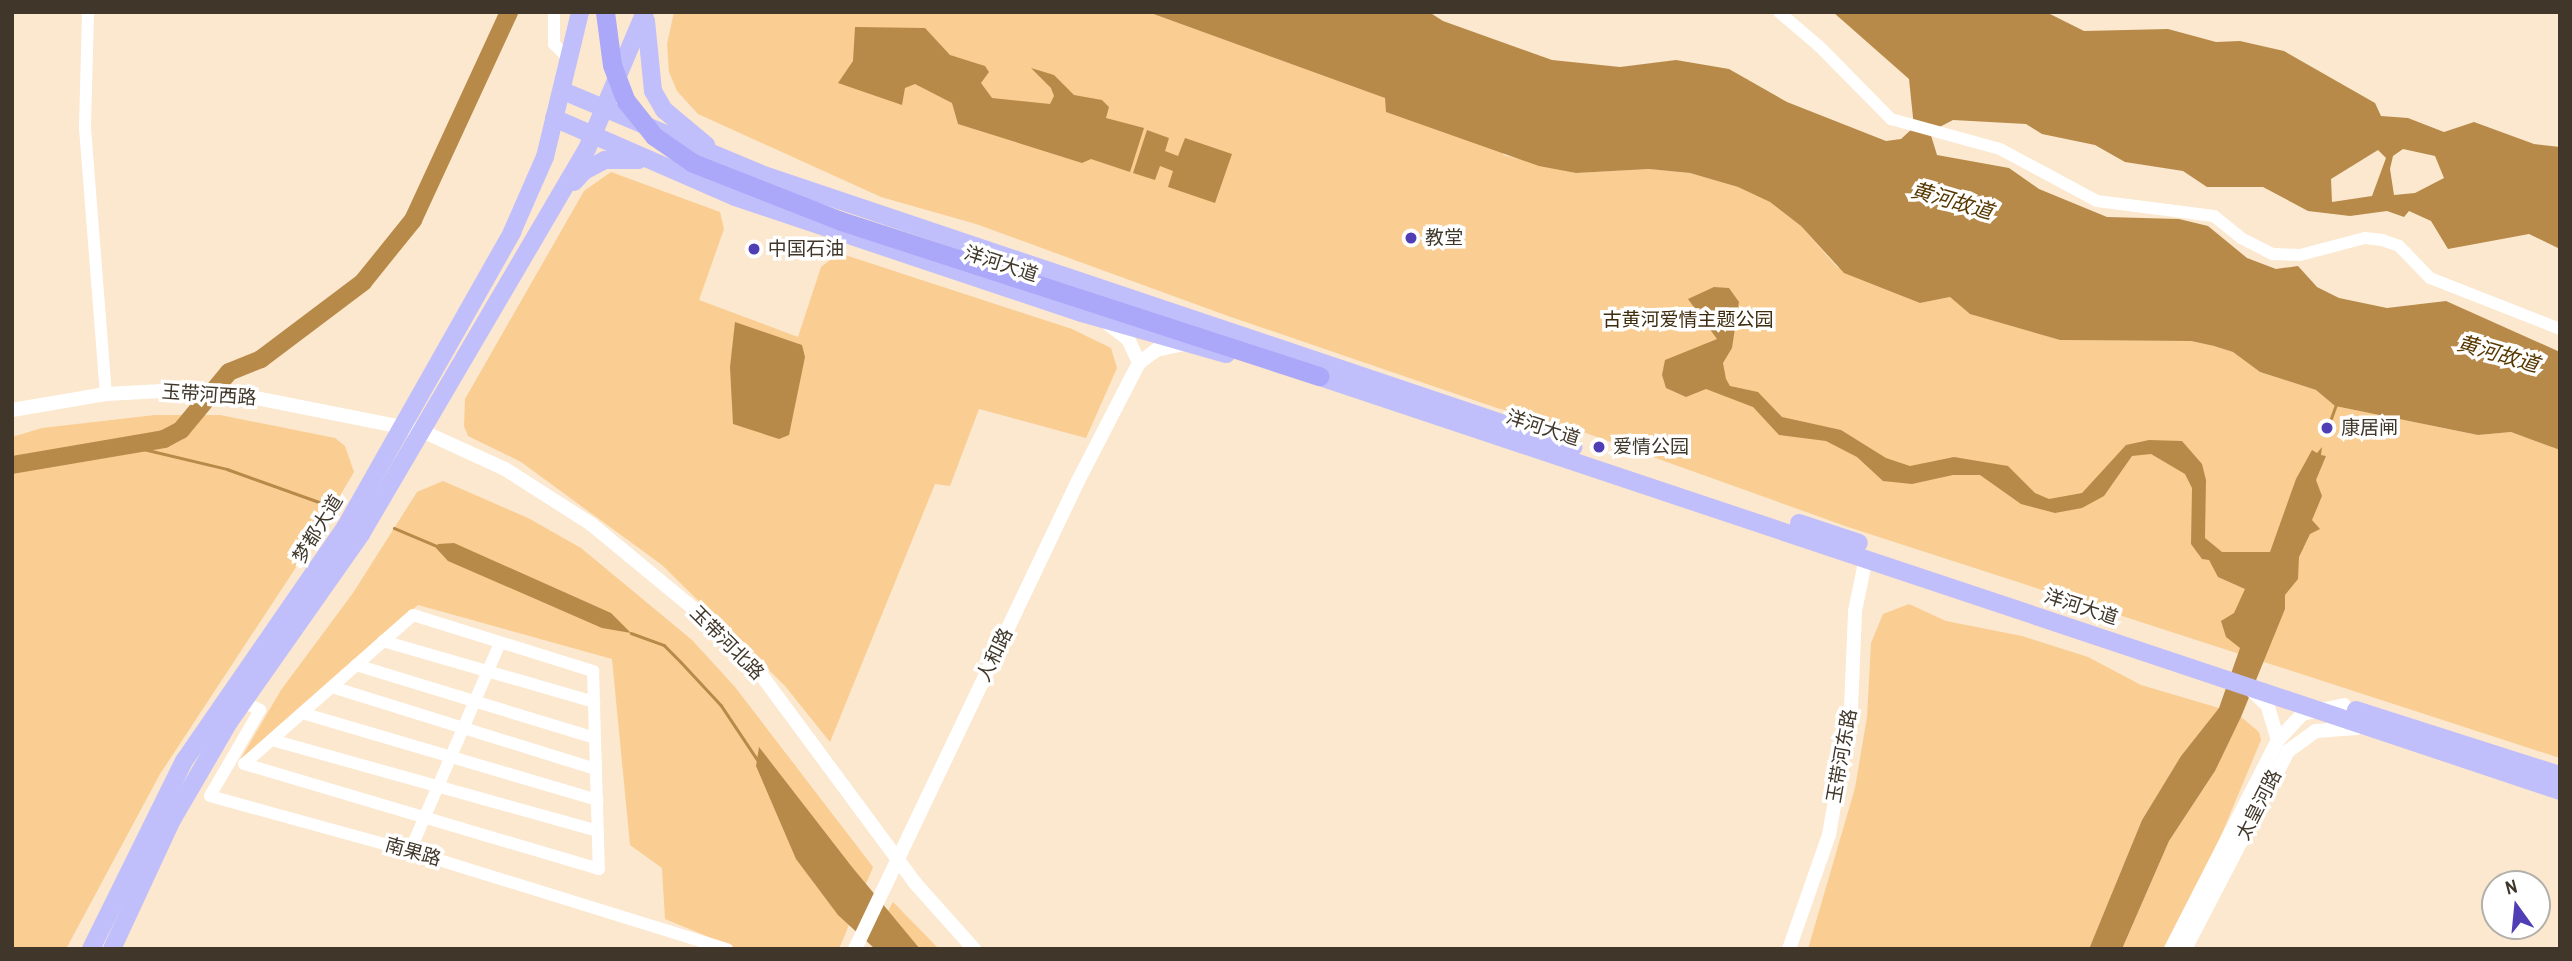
<!DOCTYPE html>
<html>
<head>
<meta charset="utf-8">
<style>
  body { margin:0 }
  #map { position:relative; width:2572px; height:961px; overflow:hidden; background:#fbe8ce; font-family:"Archivo Narrow","Noto Sans SC",sans-serif }
  div>[style] { position:absolute }
  [style*='--x'] { left:calc(var(--x)*1px); top:calc(var(--y)*1px); width:calc(var(--w)*1px); rotate:calc(var(--a)*1deg) }
  .green>* { inset:0; background:#facd92 }
  .water>* { inset:0; background:#b88a49 }
  .stream>* { height:2.5px; margin:-1.25px; padding:0 1.25px; transform-origin:1.25px; border-radius:1.25px; background:#b88a49 }
  .river>* { height:18px; margin:-9px; padding:0 9px; transform-origin:9px; border-radius:9px; background:#b88a49 }
  .minor>* { height:12px; margin:-6px; padding:0 6px; transform-origin:6px; border-radius:6px; background:#fff }
  .tertiary>* { height:14px; margin:-7px; padding:0 7px; transform-origin:7px; border-radius:7px; background:#fff }
  .primary>* { height:18px; margin:-9px; padding:0 9px; transform-origin:9px; border-radius:9px; background:#c0befb }
  .trunk>* { height:19px; margin:-9.5px; padding:0 9.5px; transform-origin:9.5px; border-radius:9.5px; background:#aba8fa }
  .dots>* { width:19px; height:19px; translate:-50% -50%; box-sizing:border-box; border:4px solid #fff; border-radius:50% }
  span { translate:-50% -50%; white-space:nowrap; text-align:center; line-height:1.15; -webkit-text-stroke:7px #fff; paint-order:stroke }
  .poi-label { font-size:19px; color:#40372a }
  .left { translate:0 -50%; text-align:left }
  .street-label { font-size:19px; color:#40372a }
  .park-label { font-size:19px; color:#3f2b0e }
  .water-label { font-size:21px; color:#573801; font-style:italic }
  .frame { position:absolute; inset:0; border:14px solid #40372a; pointer-events:none }
  .north { position:absolute; left:2481px; top:870px; width:70px; height:70px; box-sizing:border-box; background:#fff; border:2px solid #b3afaa; border-radius:50%; rotate:345deg; font-size:19px; font-weight:700; line-height:28px; text-align:center; color:#40372a }
  .north::after { content:''; display:block; margin:auto; width:24px; height:32px; background:#503eb5; clip-path:polygon(50% 0,100% 100%,50% 72%,0 100%) }
</style>
</head>
<body>
<div id="map">
  <div class="green">
    <i style="clip-path:polygon(674px 12px,1148px 12px,1386px 98px,1387px 112px,1504px 151px,1503px 155px,1576px 173px,1649px 169px,1690px 173px,1738px 187px,1770px 202px,1801px 226px,1837px 267px,1920px 303px,1950px 297px,1971px 314px,2060px 340px,2191px 341px,2214px 346px,2233px 352px,2260px 372px,2316px 390px,2335px 406px,2478px 435px,2511px 432px,2560px 450px,2560px 758px,1848px 527px,1583px 432px,1497px 408px,1228px 316px,976px 224px,881px 197px,698px 114px,677px 91px,669px 72px,667px 44px)"></i>
    <i style="clip-path:polygon(611px 172px,720px 212px,724px 229px,699px 300px,798px 337px,821px 267px,839px 253px,1072px 329px,1111px 348px,1117px 368px,1086px 438px,979px 409px,950px 486px,935px 484px,830px 742px,785px 686px,662px 565px,521px 462px,468px 436px,464px 426px,465px 399px,584px 191px)"></i>
    <i style="clip-path:polygon(155px 415px,220px 415px,335px 438px,345px 446px,354px 472px,312px 543px,160px 774px,66px 949px,12px 949px,12px 437px,42px 428px)"></i>
    <i style="clip-path:polygon(443px 481px,528px 518px,581px 548px,692px 640px,735px 687px,873px 867px,839px 949px,738px 949px,665px 919px,662px 868px,630px 845px,612px 659px,418px 605px,240px 760px,281px 690px,353px 593px,417px 492px)"></i>
    <i style="clip-path:polygon(1909px 604px,1946px 621px,2022px 636px,2088px 657px,2141px 685px,2219px 708px,2181px 756px,2142px 820px,2089px 949px,1808px 949px,1855px 788px,1867px 717px,1871px 643px,1883px 614px)"></i>
    <i style="clip-path:polygon(2241px 717px,2259px 732px,2261px 740px,2220px 838px,2165px 949px,2122px 949px,2169px 841px,2212px 776px)"></i>
    <i style="clip-path:polygon(893px 902px,939px 949px,920px 949px,888px 911px)"></i>
  </div>
  <div class="water">
    <i style="clip-path:polygon(evenodd,1148px 12px,1429px 12px,1443px 21px,1552px 60px,1620px 67px,1676px 60px,1729px 69px,1787px 102px,1886px 141px,1901px 139px,1914px 127px,1909px 79px,1833px 12px,2046px 12px,2084px 31px,2168px 29px,2216px 42px,2240px 41px,2284px 51px,2375px 103px,2381px 116px,2408px 118px,2444px 132px,2474px 122px,2534px 144px,2560px 147px,2560px 249px,2529px 234px,2448px 249px,2431px 221px,2409px 211px,2404px 217px,2387px 211px,2350px 216px,2308px 211px,2263px 187px,2207px 187px,2183px 171px,2125px 162px,2095px 145px,2042px 134px,2026px 124px,1953px 120px,1930px 132px,1937px 155px,2009px 168px,2039px 189px,2107px 217px,2179px 219px,2208px 226px,2247px 258px,2276px 269px,2298px 266px,2317px 287px,2339px 298px,2387px 308px,2446px 301px,2560px 352px,2560px 450px,2511px 432px,2478px 435px,2335px 406px,2316px 390px,2260px 372px,2233px 352px,2214px 346px,2191px 341px,2060px 340px,1970px 314px,1950px 297px,1920px 303px,1844px 273px,1801px 226px,1770px 202px,1738px 187px,1690px 173px,1649px 169px,1576px 173px,1539px 166px,1386px 112px,1385px 98px,1148px 12px,2403px 149px,2435px 156px,2444px 178px,2415px 193px,2394px 195px,2390px 169px,2393px 156px,2403px 149px,1148px 12px,2378px 150px,2386px 158px,2372px 196px,2332px 202px,2331px 179px,2378px 150px)"></i>
    <i style="clip-path:polygon(855px 27px,925px 28px,950px 55px,985px 66px,989px 72px,981px 83px,992px 98px,1050px 104px,1054px 96px,1051px 88px,1031px 68px,1054px 75px,1074px 95px,1102px 100px,1109px 107px,1106px 118px,1144px 128px,1130px 172px,1091px 159px,1082px 163px,958px 124px,952px 103px,915px 84px,905px 88px,902px 105px,838px 83px,853px 61px)"></i>
    <i style="clip-path:polygon(1147px 130px,1169px 138px,1165px 151px,1178px 156px,1185px 138px,1232px 154px,1215px 203px,1168px 187px,1173px 171px,1160px 166px,1155px 180px,1133px 173px)"></i>
    <i style="clip-path:polygon(1714px 287px,1729px 288px,1739px 302px,1732px 348px,1723px 363px,1726px 379px,1730px 386px,1758px 392px,1782px 417px,1841px 430px,1886px 458px,1910px 466px,1954px 457px,2008px 466px,2035px 493px,2049px 499px,2082px 493px,2126px 445px,2149px 440px,2182px 441px,2202px 464px,2206px 480px,2205px 538px,2222px 552px,2270px 552px,2296px 479px,2312px 450px,2317px 453px,2322px 447px,2321px 455px,2326px 456px,2316px 480px,2322px 496px,2312px 520px,2320px 529px,2310px 534px,2299px 557px,2298px 579px,2285px 595px,2285px 609px,2241px 717px,2215px 771px,2169px 841px,2122px 949px,2089px 949px,2142px 820px,2181px 756px,2219px 708px,2240px 648px,2226px 637px,2221px 621px,2234px 613px,2245px 589px,2218px 577px,2209px 560px,2202px 559px,2191px 544px,2192px 488px,2185px 474px,2151px 454px,2132px 456px,2104px 496px,2082px 508px,2055px 513px,2021px 504px,1980px 475px,1953px 475px,1912px 484px,1883px 481px,1857px 457px,1826px 441px,1779px 435px,1753px 407px,1706px 389px,1686px 397px,1666px 388px,1662px 375px,1665px 360px,1717px 339px,1688px 299px)"></i>
    <i style="clip-path:polygon(735px 322px,802px 345px,805px 357px,789px 435px,779px 439px,733px 424px,730px 367px)"></i>
    <i style="clip-path:polygon(454px 543px,611px 613px,631px 633px,602px 628px,448px 561px,436px 548px,438px 544px)"></i>
    <i style="clip-path:polygon(759px 747px,852px 867px,920px 949px,875px 949px,838px 915px,796px 859px,756px 766px)"></i>
  </div>
  <div class="stream">
    <i style="--x:2329;--y:424;--w:20;--a:-70"></i>
    <i style="--x:135;--y:447;--w:95;--a:13.4"></i>
    <i style="--x:227;--y:469;--w:113;--a:19.7"></i>
    <i style="--x:394;--y:528;--w:47;--a:22.7"></i>
    <i style="--x:631;--y:633;--w:35;--a:20"></i>
    <i style="--x:664;--y:645;--w:24;--a:45"></i>
    <i style="--x:681;--y:662;--w:59;--a:47.1"></i>
    <i style="--x:721;--y:705;--w:65;--a:56.3"></i>
  </div>
  <div class="river">
    <i style="--x:12;--y:465;--w:154;--a:-9.7"></i>
    <i style="--x:164;--y:439;--w:19;--a:-28"></i>
    <i style="--x:181;--y:430;--w:75;--a:-50.4"></i>
    <i style="--x:229;--y:372;--w:35;--a:-22"></i>
    <i style="--x:261;--y:359;--w:128;--a:-37"></i>
    <i style="--x:363;--y:282;--w:80;--a:-51.1"></i>
    <i style="--x:413;--y:220;--w:229;--a:-65.2"></i>
  </div>
  <div class="minor">
    <i style="--x:88;--y:12;--w:116;--a:91.5"></i>
    <i style="--x:85;--y:128;--w:267;--a:85.5"></i>
    <i style="--x:554;--y:12;--w:32;--a:90"></i>
    <i style="--x:554;--y:44;--w:23;--a:45"></i>
    <i style="--x:1779;--y:12;--w:52;--a:40.4"></i>
    <i style="--x:1819;--y:46;--w:103;--a:45.4"></i>
    <i style="--x:1891;--y:119;--w:113;--a:15.4"></i>
    <i style="--x:2000;--y:149;--w:110;--a:28.2"></i>
    <i style="--x:2097;--y:201;--w:118;--a:7.3"></i>
    <i style="--x:2214;--y:216;--w:35;--a:39"></i>
    <i style="--x:2241;--y:238;--w:36;--a:27"></i>
    <i style="--x:2273;--y:254;--w:27;--a:2"></i>
    <i style="--x:2300;--y:255;--w:67;--a:-14.7"></i>
    <i style="--x:2365;--y:238;--w:17;--a:7"></i>
    <i style="--x:2382;--y:240;--w:18;--a:19"></i>
    <i style="--x:2399;--y:246;--w:45;--a:45.9"></i>
    <i style="--x:2430;--y:278;--w:140;--a:21.4"></i>
    <i style="--x:413;--y:615;--w:189;--a:17.3"></i>
    <i style="--x:593;--y:671;--w:198;--a:88.3"></i>
    <i style="--x:599;--y:869;--w:370;--a:-163.5"></i>
    <i style="--x:244;--y:764;--w:225;--a:-41.4"></i>
    <i style="--x:383;--y:641;--w:220;--a:16.1"></i>
    <i style="--x:356;--y:665;--w:250;--a:17"></i>
    <i style="--x:332;--y:687;--w:276;--a:17.3"></i>
    <i style="--x:243;--y:702;--w:19;--a:25"></i>
    <i style="--x:260;--y:710;--w:99;--a:120.2"></i>
    <i style="--x:210;--y:796;--w:207;--a:15.4"></i>
    <i style="--x:410;--y:851;--w:332;--a:17.2"></i>
    <i style="--x:302;--y:713;--w:308;--a:16.4"></i>
    <i style="--x:272;--y:740;--w:338;--a:15.6"></i>
    <i style="--x:410;--y:851;--w:224;--a:-66.6"></i>
  </div>
  <div class="tertiary">
    <i style="--x:1108;--y:324;--w:25;--a:37"></i>
    <i style="--x:1128;--y:339;--w:26;--a:65"></i>
    <i style="--x:1139;--y:363;--w:21;--a:-37"></i>
    <i style="--x:1156;--y:350;--w:30;--a:-12"></i>
    <i style="--x:12;--y:410;--w:95;--a:-9.7"></i>
    <i style="--x:106;--y:394;--w:75;--a:-3.1"></i>
    <i style="--x:181;--y:390;--w:65;--a:5.3"></i>
    <i style="--x:246;--y:396;--w:179;--a:11.2"></i>
    <i style="--x:422;--y:431;--w:91;--a:24.6"></i>
    <i style="--x:505;--y:469;--w:102;--a:32.6"></i>
    <i style="--x:591;--y:524;--w:146;--a:39.5"></i>
    <i style="--x:704;--y:617;--w:83;--a:45.5"></i>
    <i style="--x:762;--y:676;--w:257;--a:53.5"></i>
    <i style="--x:915;--y:883;--w:89;--a:48.2"></i>
    <i style="--x:2278;--y:740;--w:35;--a:-47"></i>
    <i style="--x:2302;--y:714;--w:43;--a:-12.1"></i>
    <i style="--x:855;--y:949;--w:518;--a:-64.52"></i>
    <i style="--x:1078;--y:481;--w:133;--a:-62.7"></i>
    <i style="--x:1789;--y:949;--w:121;--a:-70.7"></i>
    <i style="--x:1829;--y:835;--w:129;--a:-80.2"></i>
    <i style="--x:1851;--y:708;--w:97;--a:-87.6"></i>
    <i style="--x:1855;--y:611;--w:54;--a:-78.3"></i>
    <i style="--x:2171;--y:949;--w:235;--a:-62.9"></i>
    <i style="--x:2278;--y:740;--w:37;--a:-107"></i>
    <i style="--x:2267;--y:705;--w:22;--a:-137"></i>
    <i style="--x:2185;--y:949;--w:223;--a:-62.5"></i>
    <i style="--x:2288;--y:751;--w:34;--a:-36"></i>
    <i style="--x:2316;--y:731;--w:41;--a:-4.2"></i>
  </div>
  <div class="primary">
    <i style="--x:646;--y:21;--w:70;--a:84.3"></i>
    <i style="--x:653;--y:91;--w:22;--a:60"></i>
    <i style="--x:664;--y:110;--w:55;--a:39.8"></i>
    <i style="--x:563;--y:91;--w:215;--a:22.7"></i>
    <i style="--x:761;--y:174;--w:857;--a:18.58"></i>
    <i style="--x:554;--y:118;--w:197;--a:23.6"></i>
    <i style="--x:735;--y:197;--w:366;--a:18.5"></i>
    <i style="--x:1082;--y:313;--w:150;--a:15.9"></i>
    <i style="--x:574;--y:182;--w:15;--a:-48"></i>
    <i style="--x:584;--y:171;--w:24;--a:-28"></i>
    <i style="--x:605;--y:160;--w:34;--a:0"></i>
    <i style="--x:1308;--y:373;--w:1320;--a:18.46"></i>
    <i style="--x:1799;--y:523;--w:63;--a:18.4"></i>
    <i style="--x:2356;--y:710;--w:214;--a:17.7"></i>
    <i style="--x:91;--y:949;--w:210;--a:-63.7"></i>
    <i style="--x:184;--y:761;--w:285;--a:-55.4"></i>
    <i style="--x:346;--y:526;--w:338;--a:-60.5"></i>
    <i style="--x:512;--y:232;--w:82;--a:-66.3"></i>
    <i style="--x:545;--y:157;--w:149;--a:-76.4"></i>
    <i style="--x:112;--y:949;--w:142;--a:-65.1"></i>
    <i style="--x:172;--y:820;--w:113;--a:-59.8"></i>
    <i style="--x:229;--y:722;--w:230;--a:-54.9"></i>
    <i style="--x:361;--y:534;--w:446;--a:-59.6"></i>
    <i style="--x:587;--y:149;--w:149;--a:-67.1"></i>
  </div>
  <div class="trunk">
    <i style="--x:605;--y:12;--w:53;--a:82.5"></i>
    <i style="--x:612;--y:65;--w:39;--a:69"></i>
    <i style="--x:626;--y:101;--w:45;--a:51.3"></i>
    <i style="--x:654;--y:136;--w:47;--a:34.7"></i>
    <i style="--x:693;--y:163;--w:159;--a:21.4"></i>
    <i style="--x:841;--y:221;--w:503;--a:17.97"></i>
  </div>
  <div class="dots">
    <i style="left:1411px;top:238px;background:#503eb5"></i>
    <i style="left:754px;top:249px;background:#503eb5"></i>
    <i style="left:2327px;top:428px;background:#503eb5"></i>
    <i style="left:1599px;top:447px;background:#503eb5"></i>
  </div>
  <div class="poi-label">
    <span class="left" style="left:1425px;top:238px">教堂</span>
    <span class="left" style="left:768px;top:249px">中国石油</span>
    <span class="left" style="left:2341px;top:428px">康居闸</span>
    <span class="left" style="left:1613px;top:447px">爱情公园</span>
  </div>
  <div class="street-label">
    <span style="left:1001px;top:264px;rotate:18deg">洋河大道</span>
    <span style="left:209px;top:395px;rotate:4deg">玉带河西路</span>
    <span style="left:1543px;top:428px;rotate:18deg">洋河大道</span>
    <span style="left:318px;top:529px;rotate:-58deg">梦都大道</span>
    <span style="left:2081px;top:607px;rotate:18deg">洋河大道</span>
    <span style="left:727px;top:643px;rotate:45deg">玉带河北路</span>
    <span style="left:995px;top:655px;rotate:-64deg">人和路</span>
    <span style="left:1842px;top:756px;rotate:-80deg">玉带河东路</span>
    <span style="left:2259px;top:805px;rotate:-63deg">太皇河路</span>
    <span style="left:413px;top:852px;rotate:16deg">南果路</span>
  </div>
  <div class="park-label">
    <span style="left:1688px;top:320px">古黄河爱情主题公园</span>
  </div>
  <div class="water-label">
    <span style="left:1952px;top:201px;rotate:16deg">黄河故道</span>
    <span style="left:2498px;top:354px;rotate:16deg">黄河故道</span>
  </div>
  <div class="frame"></div>
  <div class="north">N</div>
</div>
</body>
</html>
